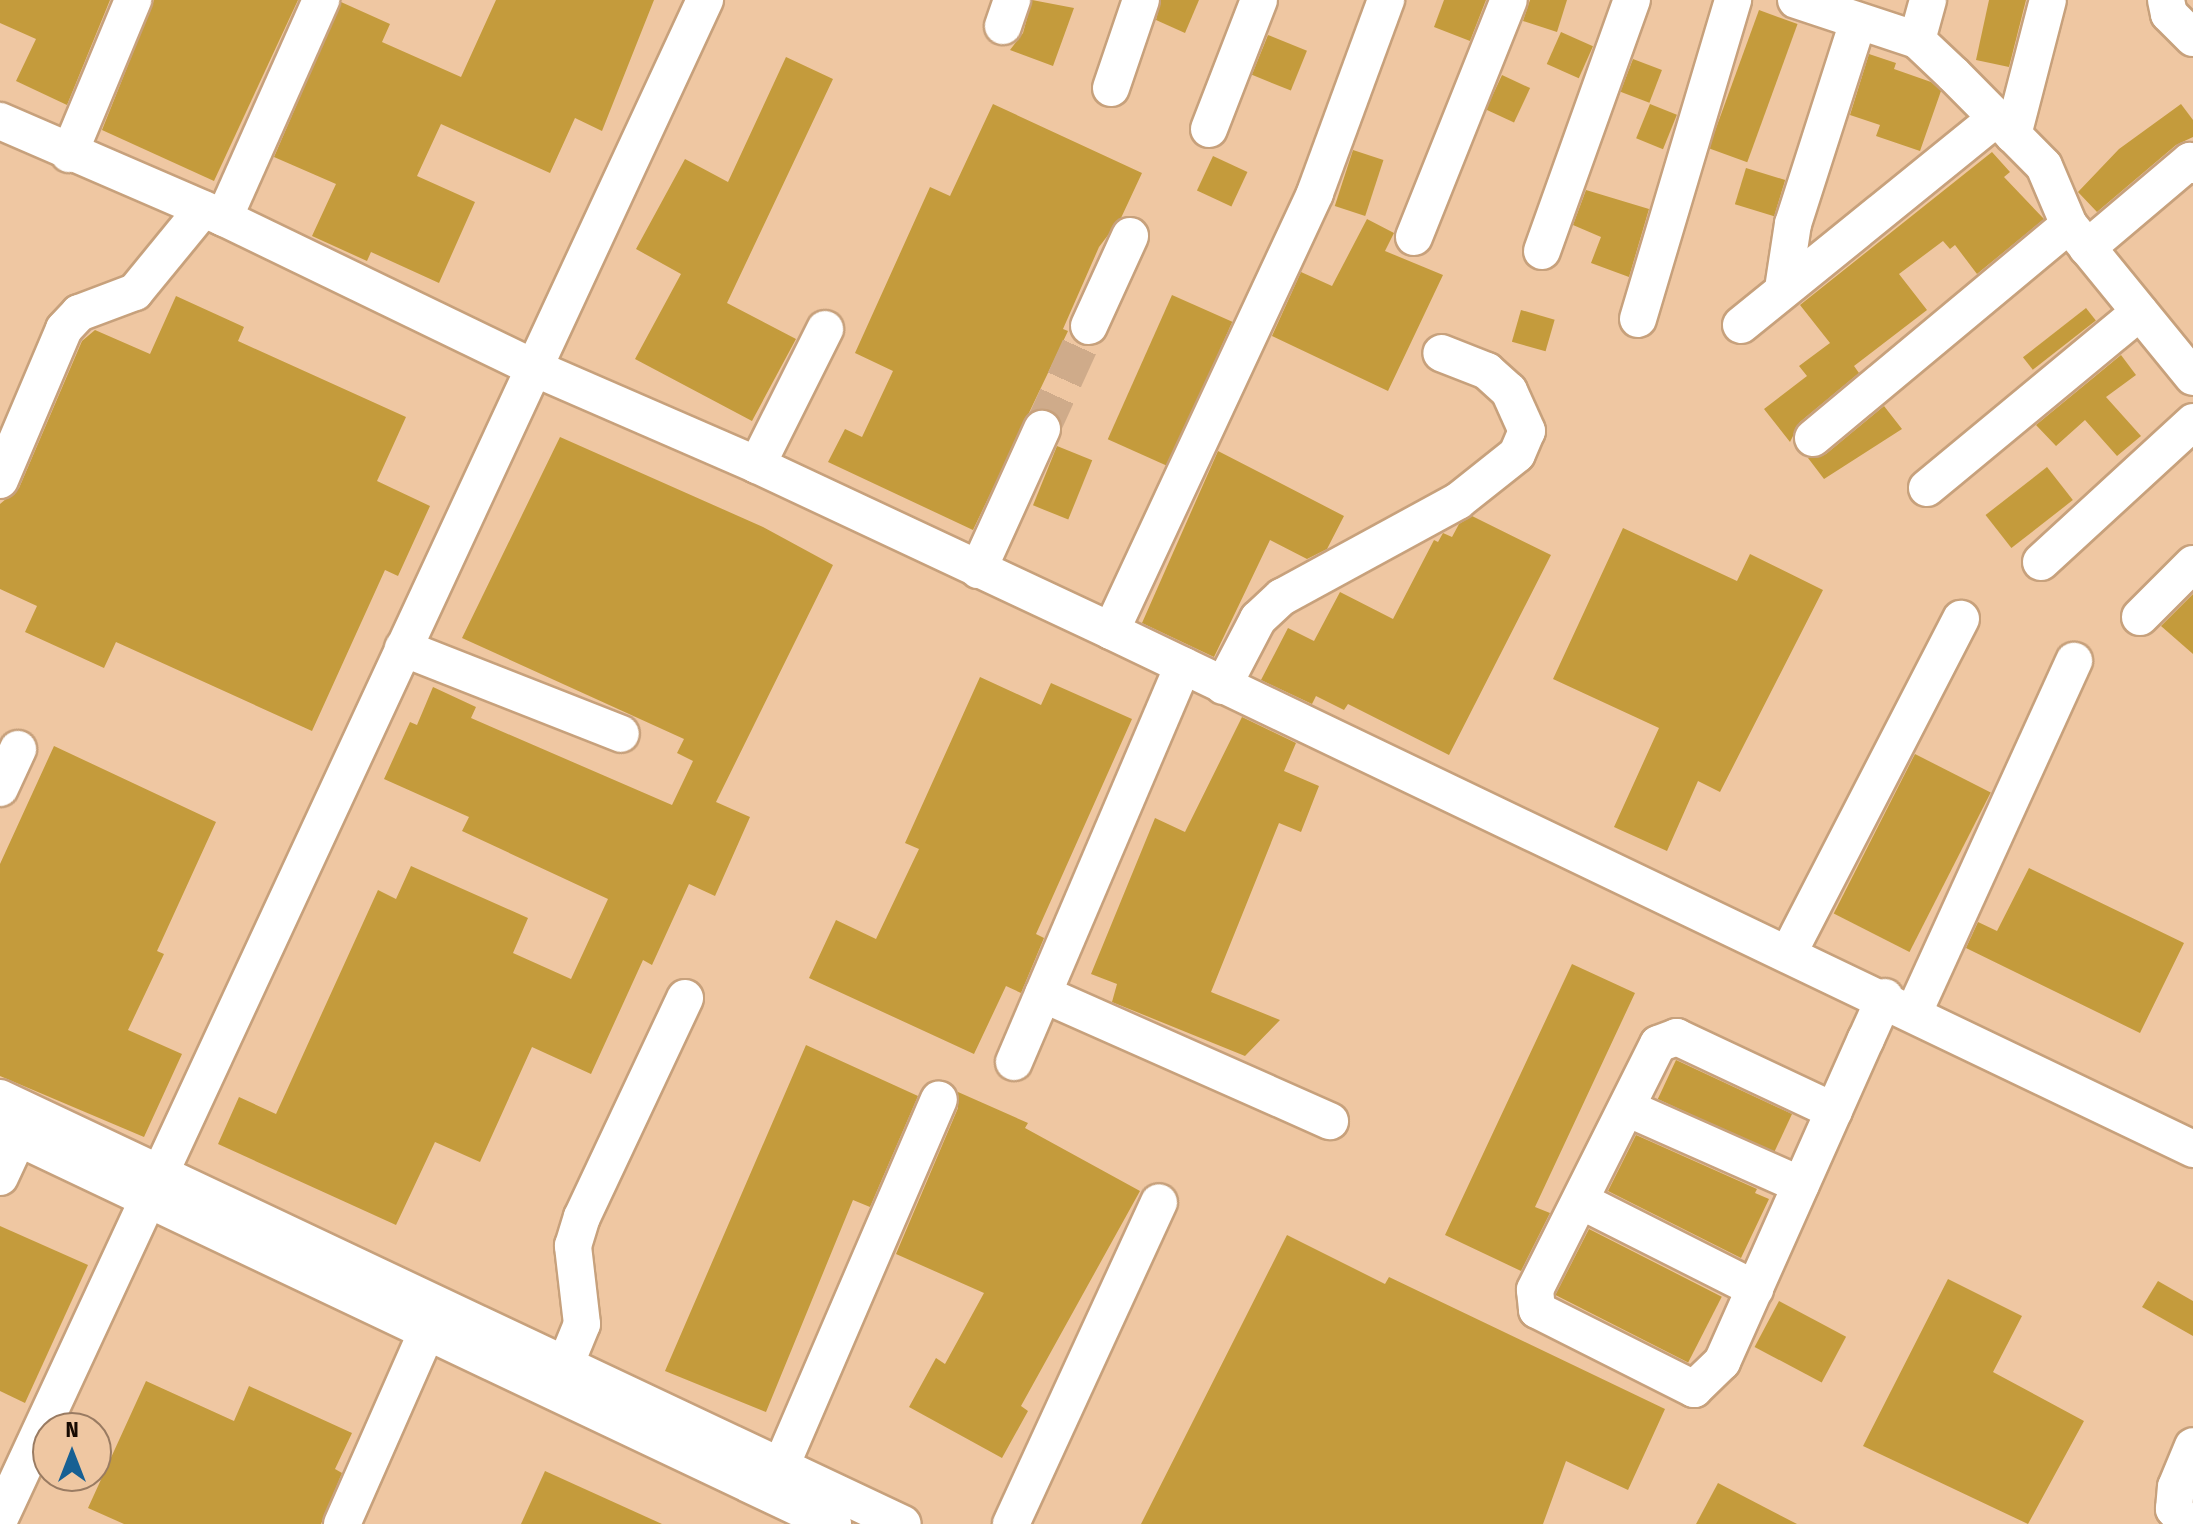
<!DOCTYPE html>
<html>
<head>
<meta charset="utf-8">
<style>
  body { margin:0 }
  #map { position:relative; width:2193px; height:1524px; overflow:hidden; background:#efc7a2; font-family:"Fira Sans Condensed",sans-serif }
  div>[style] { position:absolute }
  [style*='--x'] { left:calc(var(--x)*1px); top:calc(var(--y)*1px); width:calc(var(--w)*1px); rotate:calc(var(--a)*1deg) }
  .building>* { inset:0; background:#c49b3c; transform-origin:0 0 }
  .minor-tunnel>* { height:36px; margin-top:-18px; transform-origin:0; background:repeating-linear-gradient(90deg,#cfab8a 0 36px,transparent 0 54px) }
  .roads { filter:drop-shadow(2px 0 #c7a17c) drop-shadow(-2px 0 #c7a17c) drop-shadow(0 2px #c7a17c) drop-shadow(0 -2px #c7a17c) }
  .minor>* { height:36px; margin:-18px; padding:0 18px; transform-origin:18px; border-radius:18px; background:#fff }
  span { translate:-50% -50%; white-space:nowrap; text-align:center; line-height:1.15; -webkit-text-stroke:7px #efc7a2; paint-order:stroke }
  .north { position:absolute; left:32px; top:1412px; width:80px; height:80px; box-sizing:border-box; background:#efc7a2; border:2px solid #997b62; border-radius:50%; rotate:0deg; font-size:22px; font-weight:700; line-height:32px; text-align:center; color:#170a01 }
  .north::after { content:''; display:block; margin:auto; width:28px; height:36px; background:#176093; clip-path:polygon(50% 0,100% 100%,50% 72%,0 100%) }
</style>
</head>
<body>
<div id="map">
  <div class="building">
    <i style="clip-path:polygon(0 0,110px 0,67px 105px,16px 81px,36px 39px,0 23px)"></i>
    <i style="clip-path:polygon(154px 0,298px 0,214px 181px,102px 130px)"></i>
    <i style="clip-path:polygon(496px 0,654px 0,602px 131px,575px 118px,550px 173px,441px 124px,417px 176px,475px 202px,439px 283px,371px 252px,367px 261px,312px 236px,336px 184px,274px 157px,341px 2px,390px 24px,382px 42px,461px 77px)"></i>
    <i style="clip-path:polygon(1032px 0,1074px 8px,1053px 66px,1010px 50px,1023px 33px)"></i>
    <i style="clip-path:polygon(1161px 0,1199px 0,1185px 33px,1156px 20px)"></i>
    <i style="clip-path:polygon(1444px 0,1486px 0,1470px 41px,1434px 27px)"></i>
    <i style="clip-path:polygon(1530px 0,1567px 0,1557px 32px,1523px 21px)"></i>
    <i style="clip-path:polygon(1989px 0,2026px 0,2009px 67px,1976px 60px)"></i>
    <i style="left:1759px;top:10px;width:41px;height:147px;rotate:20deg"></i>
    <i style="left:1561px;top:32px;width:35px;height:35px;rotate:24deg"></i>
    <i style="left:1268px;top:35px;width:42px;height:43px;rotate:22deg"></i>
    <i style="clip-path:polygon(1869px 54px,1896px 63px,1894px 69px,1931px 82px,1941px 91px,1920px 151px,1876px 136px,1880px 125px,1850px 115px)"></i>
    <i style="clip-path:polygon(786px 57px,833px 79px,727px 303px,796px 339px,752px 421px,635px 359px,681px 274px,636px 249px,685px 159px,728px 182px)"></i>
    <i style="left:1633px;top:59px;width:31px;height:35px;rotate:21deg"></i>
    <i style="left:1502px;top:75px;width:31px;height:38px;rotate:25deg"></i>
    <i style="clip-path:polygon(993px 104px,1142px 173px,1121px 218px,1099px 247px,1063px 329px,1068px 331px,973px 530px,828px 462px,845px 429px,862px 437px,893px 371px,855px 353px,930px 187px,950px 196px)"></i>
    <i style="left:1650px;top:104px;width:29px;height:37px;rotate:22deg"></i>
    <i style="clip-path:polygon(2181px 104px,2193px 120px,2193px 137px,2176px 145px,2097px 212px,2078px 192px,2119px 149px)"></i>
    <i style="left:1353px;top:150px;width:32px;height:59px;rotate:18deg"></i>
    <i style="clip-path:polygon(1992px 152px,2010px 172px,2004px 177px,2044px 219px,1977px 274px,1955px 245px,1950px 249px,1943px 241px,1899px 274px,1927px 310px,1854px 366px,1859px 373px,1800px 422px,1790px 442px,1764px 409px,1807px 376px,1799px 366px,1830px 343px,1800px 305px)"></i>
    <i style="left:1213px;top:156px;width:38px;height:38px;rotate:25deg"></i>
    <i style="left:1746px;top:168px;width:41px;height:38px;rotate:17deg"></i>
    <i style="clip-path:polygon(1586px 190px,1649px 209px,1629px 277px,1591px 263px,1601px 237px,1573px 225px)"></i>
    <i style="clip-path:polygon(1367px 219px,1394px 233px,1385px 251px,1443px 275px,1388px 391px,1272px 336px,1301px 272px,1332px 286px)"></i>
    <i style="left:1172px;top:295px;width:66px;height:158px;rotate:24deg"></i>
    <i style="clip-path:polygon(176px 296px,244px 327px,238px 341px,406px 417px,377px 481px,430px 506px,398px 576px,385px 570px,312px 731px,116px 642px,104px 668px,25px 632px,37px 606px,0 589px,0 504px,19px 488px,82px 341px,95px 330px,150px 354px)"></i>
    <i style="left:2086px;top:308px;width:16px;height:80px;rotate:52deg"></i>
    <i style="left:1521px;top:310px;width:35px;height:33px;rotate:16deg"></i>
    <i style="clip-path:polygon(2121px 355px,2136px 375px,2106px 397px,2141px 436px,2117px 456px,2085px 420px,2056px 446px,2036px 425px)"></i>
    <i style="clip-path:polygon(1884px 406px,1902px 429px,1824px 479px,1808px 458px,1826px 454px)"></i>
    <i style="clip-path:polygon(560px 437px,763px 527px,833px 565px,716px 802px,750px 817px,715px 896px,689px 884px,652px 965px,643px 960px,591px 1074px,532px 1047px,480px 1162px,435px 1142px,396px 1225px,218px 1144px,239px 1097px,276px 1114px,378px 890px,396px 899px,411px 866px,528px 918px,513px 953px,571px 979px,608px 899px,462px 831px,469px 817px,384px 779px,410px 722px,417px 725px,433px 687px,476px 707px,471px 718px,672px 805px,693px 761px,677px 753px,684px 739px,462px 638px)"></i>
    <i style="left:1057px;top:446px;width:38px;height:64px;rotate:22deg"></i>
    <i style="clip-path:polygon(1218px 451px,1344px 516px,1327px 549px,1307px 559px,1270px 540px,1214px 657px,1142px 623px)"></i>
    <i style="left:2047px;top:467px;width:42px;height:78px;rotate:52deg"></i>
    <i style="clip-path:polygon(1472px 516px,1551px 555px,1449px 755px,1348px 704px,1344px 710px,1316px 696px,1312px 704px,1261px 680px,1288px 628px,1314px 641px,1340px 592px,1393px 619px,1434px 540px,1438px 542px,1443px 533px,1452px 537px,1459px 524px)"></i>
    <i style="clip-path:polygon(1623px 528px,1737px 581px,1750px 554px,1823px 590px,1720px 792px,1698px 781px,1667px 851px,1614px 827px,1659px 728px,1553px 679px)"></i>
    <i style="clip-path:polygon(2193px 594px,2193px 654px,2161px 626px)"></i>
    <i style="clip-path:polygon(980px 677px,1041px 705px,1051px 683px,1132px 719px,1036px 934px,1044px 938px,1021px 993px,1006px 986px,974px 1054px,809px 978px,836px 920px,876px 939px,919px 849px,905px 843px)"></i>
    <i style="clip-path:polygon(1242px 717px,1296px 743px,1284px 771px,1319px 786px,1301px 832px,1279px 823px,1211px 992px,1280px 1020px,1245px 1056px,1112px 1002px,1117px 984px,1091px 974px,1155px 818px,1185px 832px)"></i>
    <i style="clip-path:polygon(54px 746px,216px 822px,157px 951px,164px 954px,128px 1030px,182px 1054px,144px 1137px,0 1076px,0 864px)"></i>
    <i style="left:1915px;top:754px;width:85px;height:179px;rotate:27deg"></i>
    <i style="clip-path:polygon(2029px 868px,2184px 943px,2140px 1033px,1966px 948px,1978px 922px,1997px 931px)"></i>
    <i style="clip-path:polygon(1572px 964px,1635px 993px,1535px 1207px,1550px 1213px,1521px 1271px,1445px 1235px)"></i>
    <i style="clip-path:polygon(806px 1045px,918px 1096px,870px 1207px,853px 1200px,766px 1412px,665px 1371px)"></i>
    <i style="left:1676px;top:1060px;width:128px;height:43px;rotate:25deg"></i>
    <i style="clip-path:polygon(958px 1092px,1028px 1123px,1025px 1128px,1140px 1191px,1021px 1406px,1028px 1411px,1002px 1458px,909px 1407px,936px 1358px,945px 1364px,984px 1293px,896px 1254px,958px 1108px)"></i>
    <i style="clip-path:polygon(1636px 1135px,1757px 1189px,1755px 1193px,1769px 1199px,1741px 1258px,1608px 1191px)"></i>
    <i style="clip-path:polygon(0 1226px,88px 1265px,25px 1403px,0 1391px)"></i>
    <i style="left:1589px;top:1229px;width:149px;height:74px;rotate:27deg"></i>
    <i style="clip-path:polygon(1287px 1235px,1385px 1284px,1389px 1277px,1665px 1409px,1628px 1490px,1566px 1461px,1543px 1524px,1141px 1524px)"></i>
    <i style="clip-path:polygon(1948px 1279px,2022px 1316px,1993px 1372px,2084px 1421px,2028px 1524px,1863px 1446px)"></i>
    <i style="clip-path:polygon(2158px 1281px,2193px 1301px,2193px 1336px,2142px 1307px)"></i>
    <i style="left:1779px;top:1301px;width:76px;height:52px;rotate:28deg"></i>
    <i style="clip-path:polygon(146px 1381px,234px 1421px,249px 1386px,352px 1433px,335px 1469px,342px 1473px,321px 1524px,124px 1524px,88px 1508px)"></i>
    <i style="clip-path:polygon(545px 1471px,662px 1524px,521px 1524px)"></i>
    <i style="clip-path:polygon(1718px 1483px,1797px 1524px,1696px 1524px)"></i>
  </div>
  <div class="minor-tunnel">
    <i style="--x:1042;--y:429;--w:113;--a:-65.5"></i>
  </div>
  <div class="roads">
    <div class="minor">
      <i style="--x:1796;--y:0;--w:127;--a:18.3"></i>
      <i style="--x:1917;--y:40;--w:50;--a:43.4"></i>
      <i style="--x:1953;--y:74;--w:129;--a:45.3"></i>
      <i style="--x:2044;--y:166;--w:64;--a:67"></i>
      <i style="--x:2069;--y:225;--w:196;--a:50.8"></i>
      <i style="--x:2166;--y:0;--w:14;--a:78"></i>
      <i style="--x:2169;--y:14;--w:34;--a:45"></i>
      <i style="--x:1003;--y:26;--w:28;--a:-71"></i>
      <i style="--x:1917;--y:40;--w:41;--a:-74.6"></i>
      <i style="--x:1111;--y:88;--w:93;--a:-71.2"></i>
      <i style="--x:0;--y:121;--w:244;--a:23.4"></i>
      <i style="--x:224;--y:218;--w:344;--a:25.8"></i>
      <i style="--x:534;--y:368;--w:243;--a:23.5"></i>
      <i style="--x:757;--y:465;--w:391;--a:25.1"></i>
      <i style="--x:1111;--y:631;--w:1200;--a:25.58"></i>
      <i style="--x:1209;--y:129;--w:138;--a:-68.8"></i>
      <i style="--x:2013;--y:135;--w:139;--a:-75.5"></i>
      <i style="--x:69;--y:154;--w:167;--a:-67.4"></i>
      <i style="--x:224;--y:218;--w:239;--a:-66"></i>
      <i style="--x:1414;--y:237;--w:255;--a:-68.2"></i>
      <i style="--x:2087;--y:248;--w:135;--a:-40.2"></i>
      <i style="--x:2190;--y:161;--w:5;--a:53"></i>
      <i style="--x:1542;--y:251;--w:267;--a:-70.3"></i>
      <i style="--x:1783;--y:289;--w:66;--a:-81.3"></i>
      <i style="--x:1793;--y:224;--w:213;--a:-72.2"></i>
      <i style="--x:1638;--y:319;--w:333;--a:-73.4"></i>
      <i style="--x:1741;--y:325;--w:326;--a:-39"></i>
      <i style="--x:1089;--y:326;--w:99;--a:-65.5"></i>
      <i style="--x:1813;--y:438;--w:333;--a:-39.8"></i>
      <i style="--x:757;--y:465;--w:152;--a:-63.4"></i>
      <i style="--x:0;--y:480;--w:164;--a:-67"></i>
      <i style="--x:64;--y:329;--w:22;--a:-47"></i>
      <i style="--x:79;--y:313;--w:60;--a:-20.6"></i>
      <i style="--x:135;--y:292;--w:107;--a:-50.7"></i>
      <i style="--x:1927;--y:488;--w:276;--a:-39.6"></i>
      <i style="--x:2041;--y:562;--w:207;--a:-42.6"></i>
      <i style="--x:978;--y:570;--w:155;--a:-65.6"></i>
      <i style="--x:2140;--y:617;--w:75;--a:-45"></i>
      <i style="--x:1111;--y:631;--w:483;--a:-65"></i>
      <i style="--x:1315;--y:193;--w:206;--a:-69.8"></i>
      <i style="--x:403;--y:648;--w:234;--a:21.5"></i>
      <i style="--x:1223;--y:686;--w:76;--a:-62.4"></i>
      <i style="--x:1258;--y:619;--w:33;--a:-43"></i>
      <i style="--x:1282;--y:597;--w:200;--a:-28.6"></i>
      <i style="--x:1458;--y:501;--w:75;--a:-38.5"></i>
      <i style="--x:1517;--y:454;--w:25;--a:-67"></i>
      <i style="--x:1527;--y:431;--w:44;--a:-114.2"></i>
      <i style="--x:1509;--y:391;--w:30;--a:-138"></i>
      <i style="--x:1487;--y:371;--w:49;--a:-158.6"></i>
      <i style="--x:0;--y:788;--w:43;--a:-65.2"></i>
      <i style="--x:1789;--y:952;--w:375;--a:-62.7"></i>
      <i style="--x:1043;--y:994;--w:314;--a:23.9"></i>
      <i style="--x:1914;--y:1012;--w:386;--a:-65.5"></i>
      <i style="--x:1014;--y:1062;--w:431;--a:-66.9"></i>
      <i style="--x:0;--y:1098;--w:998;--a:25.26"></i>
      <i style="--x:1627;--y:1108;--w:190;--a:23.9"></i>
      <i style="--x:1834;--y:1111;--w:174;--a:-154.8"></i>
      <i style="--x:1677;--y:1037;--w:20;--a:160"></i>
      <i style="--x:1658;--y:1044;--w:275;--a:116.6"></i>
      <i style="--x:1535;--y:1290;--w:20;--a:84"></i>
      <i style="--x:1537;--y:1310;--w:176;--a:26.7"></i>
      <i style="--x:1694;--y:1389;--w:39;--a:-44"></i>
      <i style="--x:1722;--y:1362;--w:354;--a:-66"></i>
      <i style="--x:1866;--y:1039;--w:46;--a:-65.7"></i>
      <i style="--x:0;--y:1129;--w:922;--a:25.37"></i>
      <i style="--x:0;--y:1177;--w:43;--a:-65.2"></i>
      <i style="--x:1583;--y:1202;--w:193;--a:26.8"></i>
      <i style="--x:566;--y:1363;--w:42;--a:-67.7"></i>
      <i style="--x:582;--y:1324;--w:79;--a:-96.6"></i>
      <i style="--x:573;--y:1246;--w:30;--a:-73"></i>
      <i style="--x:582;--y:1217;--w:242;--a:-64.8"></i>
      <i style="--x:781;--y:1466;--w:399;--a:-66.7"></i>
      <i style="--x:0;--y:1518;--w:1674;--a:-65.09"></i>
      <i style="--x:342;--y:1524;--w:211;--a:-66.2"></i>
      <i style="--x:1011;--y:1524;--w:354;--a:-65.3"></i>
      <i style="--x:2187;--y:1524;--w:20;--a:-131"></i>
      <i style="--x:2174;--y:1509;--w:22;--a:-85"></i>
      <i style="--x:2176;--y:1487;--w:44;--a:-67.5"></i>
    </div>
  </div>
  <div class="north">N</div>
</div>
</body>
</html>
